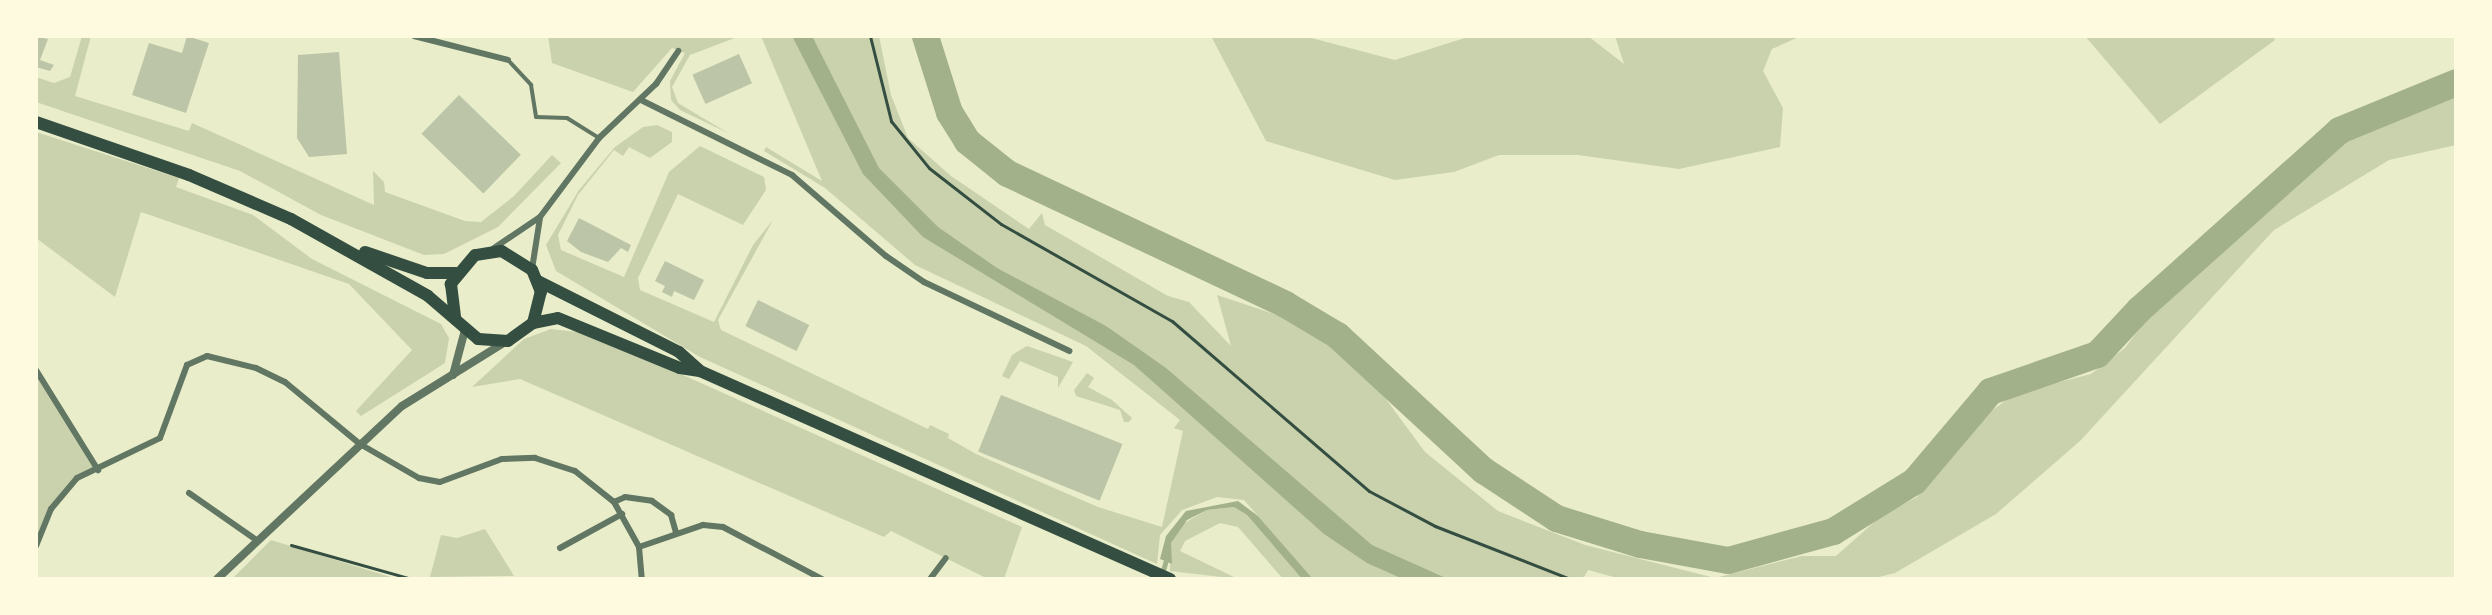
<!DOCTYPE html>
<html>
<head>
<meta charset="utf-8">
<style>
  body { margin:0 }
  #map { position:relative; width:2492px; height:615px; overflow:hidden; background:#e9edc9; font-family:"DM Sans",sans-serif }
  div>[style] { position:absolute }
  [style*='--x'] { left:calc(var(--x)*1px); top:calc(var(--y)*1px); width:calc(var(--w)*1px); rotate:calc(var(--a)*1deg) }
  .green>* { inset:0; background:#cad2ad }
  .water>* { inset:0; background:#a3b18a }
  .stream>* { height:4.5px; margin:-2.25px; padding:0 2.25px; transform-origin:2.25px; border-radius:2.25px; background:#a3b18a }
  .river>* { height:27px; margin:-13.5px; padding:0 13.5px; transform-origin:13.5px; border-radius:13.5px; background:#a3b18a }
  .building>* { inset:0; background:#bcc5a7; transform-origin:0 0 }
  .path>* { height:3px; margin:-1.5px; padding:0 1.5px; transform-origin:1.5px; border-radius:1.5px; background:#344e41 }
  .service>* { height:4px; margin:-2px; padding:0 2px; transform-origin:2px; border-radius:2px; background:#617663 }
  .minor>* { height:6px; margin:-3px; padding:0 3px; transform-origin:3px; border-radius:3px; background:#617663 }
  .tertiary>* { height:8px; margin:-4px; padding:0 4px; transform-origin:4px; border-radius:4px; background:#617663 }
  .trunk>* { height:12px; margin:-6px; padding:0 6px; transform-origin:6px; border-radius:6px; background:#344e41 }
  span { translate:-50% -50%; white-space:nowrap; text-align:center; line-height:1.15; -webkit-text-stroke:5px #fefae0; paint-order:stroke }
  .frame { position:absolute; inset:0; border:38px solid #fefae0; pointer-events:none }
</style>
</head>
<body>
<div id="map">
  <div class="green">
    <i style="clip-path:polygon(82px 36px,91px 36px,75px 96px,189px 131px,192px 123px,374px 205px,373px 171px,384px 182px,385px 192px,465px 221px,481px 222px,514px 196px,552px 155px,561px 163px,498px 227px,444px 254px,424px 255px,321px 215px,240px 171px,36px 102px,36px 77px,54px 83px,70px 77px)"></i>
    <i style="clip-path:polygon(548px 36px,740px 36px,690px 55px,672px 87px,678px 103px,728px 133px,680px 110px,671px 100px,670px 81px,685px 53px,672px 48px,633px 92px,552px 63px)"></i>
    <i style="clip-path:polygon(761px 36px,879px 36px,891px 95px,908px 138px,951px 176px,1029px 229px,1042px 213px,1045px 225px,1168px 296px,1189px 302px,1231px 346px,1217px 295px,1301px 323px,1363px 368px,1425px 452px,1498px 511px,1585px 545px,1715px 578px,1802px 556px,1836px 556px,1881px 516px,1917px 497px,1973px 424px,2016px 393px,2091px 374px,2125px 348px,2156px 306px,2347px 135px,2456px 97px,2456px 145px,2389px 160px,2274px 230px,2080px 441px,1996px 514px,1895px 573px,1871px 579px,1621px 579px,1588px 570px,1583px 579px,1313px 579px,1244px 500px,1217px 497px,1182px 510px,1160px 535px,1157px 564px,700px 357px,556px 271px,546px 245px,579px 190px,615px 147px,643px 127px,657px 125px,672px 132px,672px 142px,650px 158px,629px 147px,623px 156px,614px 150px,578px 195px,558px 235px,561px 250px,624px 277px,669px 172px,700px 146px,764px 177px,766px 190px,743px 225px,678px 194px,638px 278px,640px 290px,714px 322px,753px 245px,773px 220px,718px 320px,721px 330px,928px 429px,930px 425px,949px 434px,948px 438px,976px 454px,1098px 507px,1162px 527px,1183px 431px,1174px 428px,1180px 420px,1086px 346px,915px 265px,825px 188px,764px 151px,766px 147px,822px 181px)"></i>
    <i style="clip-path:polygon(1211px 36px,1304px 36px,1395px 60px,1471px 36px,1588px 36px,1624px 64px,1615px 36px,1801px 36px,1772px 49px,1763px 71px,1783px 108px,1780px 147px,1679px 169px,1578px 155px,1499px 155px,1454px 172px,1395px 180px,1266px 141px)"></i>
    <i style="clip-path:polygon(2085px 36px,2273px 36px,2275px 40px,2160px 124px)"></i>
    <i style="clip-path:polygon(36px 132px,179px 178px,176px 187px,253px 215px,312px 259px,441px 324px,449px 338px,445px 363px,361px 416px,356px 411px,412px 350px,349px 284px,141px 212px,115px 297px,36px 238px)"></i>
    <i style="clip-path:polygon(551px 329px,577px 332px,634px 353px,1022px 527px,1004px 579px,988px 579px,891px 531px,884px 537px,520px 379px,472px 387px,524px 339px)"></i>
    <i style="clip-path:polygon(1027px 346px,1073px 362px,1058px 388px,1058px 377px,1020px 361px,1009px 379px,1002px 376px,1012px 355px)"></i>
    <i style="clip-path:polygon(36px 370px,98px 470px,77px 478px,51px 509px,36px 546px)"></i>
    <i style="clip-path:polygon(1087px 373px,1094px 378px,1088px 387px,1112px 400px,1132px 418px,1129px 422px,1124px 422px,1120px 410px,1076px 396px,1074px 390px)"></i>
    <i style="clip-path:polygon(1234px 507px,1247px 515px,1302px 579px,1283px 579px,1238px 527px,1220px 523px,1185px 541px,1180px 551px,1238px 579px,1170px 571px,1171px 543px,1181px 525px,1207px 510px)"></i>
    <i style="clip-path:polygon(485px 529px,514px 576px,430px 577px,441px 535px,457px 538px)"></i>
    <i style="clip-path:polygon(271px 540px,397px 579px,232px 579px)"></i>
  </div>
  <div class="water">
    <i style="clip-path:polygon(792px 36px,812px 36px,879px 168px,938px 227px,997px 268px,1106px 326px,1166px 368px,1372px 545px,1448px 579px,1403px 579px,1367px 563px,1324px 534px,1134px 365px,923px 237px,863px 174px)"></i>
    <i style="clip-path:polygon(1238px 501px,1258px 516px,1313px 579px,1302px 579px,1247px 515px,1234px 507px,1207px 510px,1187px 520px,1171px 543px,1172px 564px,1160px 559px,1166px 536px,1186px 511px)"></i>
  </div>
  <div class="stream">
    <i style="--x:1162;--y:574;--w:19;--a:-74"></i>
  </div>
  <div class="river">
    <i style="--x:925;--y:36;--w:80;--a:72.5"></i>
    <i style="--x:949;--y:112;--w:34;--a:58"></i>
    <i style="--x:967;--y:141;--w:51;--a:38.7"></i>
    <i style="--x:1007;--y:173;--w:307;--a:25.2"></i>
    <i style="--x:1285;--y:304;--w:61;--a:30.8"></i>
    <i style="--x:1337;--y:335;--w:199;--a:42.8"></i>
    <i style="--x:1483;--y:470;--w:87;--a:33.3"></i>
    <i style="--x:1556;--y:518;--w:88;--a:17.2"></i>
    <i style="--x:1640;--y:544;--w:89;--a:10.3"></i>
    <i style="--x:1728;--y:560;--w:109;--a:-15.4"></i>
    <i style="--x:1833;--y:531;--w:95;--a:-31.7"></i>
    <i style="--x:1914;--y:481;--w:118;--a:-49.8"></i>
    <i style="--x:1990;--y:391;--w:113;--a:-19.1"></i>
    <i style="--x:2097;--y:354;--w:62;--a:-47"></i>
    <i style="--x:2139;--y:309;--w:268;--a:-41.8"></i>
    <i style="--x:2339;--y:130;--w:126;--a:-22.3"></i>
  </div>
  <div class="building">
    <i style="clip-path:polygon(36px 36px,48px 39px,40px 60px,54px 65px,50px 71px,36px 67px)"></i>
    <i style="clip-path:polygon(187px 36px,209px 43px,186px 113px,132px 95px,149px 43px,182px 53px)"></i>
    <i style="clip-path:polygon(339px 52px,347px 154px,309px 157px,297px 138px,298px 55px)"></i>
    <i style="left:739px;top:54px;width:32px;height:51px;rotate:66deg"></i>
    <i style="left:459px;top:95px;width:86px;height:54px;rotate:44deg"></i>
    <i style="clip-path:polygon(579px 218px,631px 245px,628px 252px,621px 248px,608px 262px,581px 252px,567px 241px)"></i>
    <i style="clip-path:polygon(665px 261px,704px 280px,694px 300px,674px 291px,672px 297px,662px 292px,665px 286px,655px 281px)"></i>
    <i style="left:758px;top:300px;width:57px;height:29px;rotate:26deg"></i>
    <i style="left:1001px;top:395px;width:131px;height:61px;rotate:22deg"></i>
  </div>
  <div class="path">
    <i style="--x:870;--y:36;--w:88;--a:76.1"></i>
    <i style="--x:891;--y:121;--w:60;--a:51"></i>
    <i style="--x:929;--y:168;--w:91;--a:37.9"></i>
    <i style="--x:1001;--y:224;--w:197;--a:29.6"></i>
    <i style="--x:1172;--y:321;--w:260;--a:40.8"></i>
    <i style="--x:1369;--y:491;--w:75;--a:27.9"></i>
    <i style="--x:1435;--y:526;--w:145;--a:21.4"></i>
    <i style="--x:291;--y:545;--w:126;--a:15.7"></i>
  </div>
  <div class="service">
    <i style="--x:508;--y:60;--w:34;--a:47"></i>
    <i style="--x:531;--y:85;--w:32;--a:81"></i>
    <i style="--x:536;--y:117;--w:31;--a:2"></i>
    <i style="--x:567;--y:118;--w:38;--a:32"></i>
  </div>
  <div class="minor">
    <i style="--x:414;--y:36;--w:97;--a:14.3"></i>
    <i style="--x:641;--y:100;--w:169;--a:26.4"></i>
    <i style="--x:792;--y:175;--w:124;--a:40.8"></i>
    <i style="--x:886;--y:256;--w:46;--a:34.4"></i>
    <i style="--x:924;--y:282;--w:161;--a:25.4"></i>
    <i style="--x:494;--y:248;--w:55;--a:-34"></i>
    <i style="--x:540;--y:217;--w:99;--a:-53.2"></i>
    <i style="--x:599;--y:138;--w:79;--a:-43.5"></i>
    <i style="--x:656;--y:84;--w:40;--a:-56"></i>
    <i style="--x:532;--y:269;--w:52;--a:-81.1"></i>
    <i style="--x:36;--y:370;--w:118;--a:58.2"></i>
    <i style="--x:189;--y:493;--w:80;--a:34.9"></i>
    <i style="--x:614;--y:502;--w:12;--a:-24"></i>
    <i style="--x:625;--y:497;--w:27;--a:8"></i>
    <i style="--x:652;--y:501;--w:24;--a:36"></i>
    <i style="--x:671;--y:515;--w:18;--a:74"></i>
    <i style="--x:36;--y:546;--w:40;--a:-68"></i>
    <i style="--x:51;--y:509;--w:40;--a:-50"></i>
    <i style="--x:77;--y:478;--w:92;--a:-25.7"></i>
    <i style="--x:160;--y:438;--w:78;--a:-69.7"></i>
    <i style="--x:187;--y:365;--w:22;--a:-24"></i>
    <i style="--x:207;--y:356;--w:50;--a:13.8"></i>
    <i style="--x:256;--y:368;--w:32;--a:26"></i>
    <i style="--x:285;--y:382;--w:97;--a:39.6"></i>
    <i style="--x:360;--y:444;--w:68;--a:30"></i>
    <i style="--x:419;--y:478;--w:21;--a:11"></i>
    <i style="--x:440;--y:482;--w:66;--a:-20.4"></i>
    <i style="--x:502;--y:459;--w:33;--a:-2"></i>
    <i style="--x:535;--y:458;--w:42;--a:18"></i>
    <i style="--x:575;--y:471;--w:50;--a:38.5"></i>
    <i style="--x:614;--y:502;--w:51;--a:60.9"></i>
    <i style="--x:639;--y:547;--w:32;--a:85"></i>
    <i style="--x:639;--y:547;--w:68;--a:-19"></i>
    <i style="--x:703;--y:525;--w:20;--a:6"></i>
    <i style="--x:723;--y:527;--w:112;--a:27.7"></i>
    <i style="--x:560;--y:548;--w:71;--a:-28.7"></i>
    <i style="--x:930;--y:579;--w:26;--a:-53"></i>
  </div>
  <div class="tertiary">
    <i style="--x:453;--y:375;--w:47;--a:-75.1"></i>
    <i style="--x:217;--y:579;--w:253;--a:-43.1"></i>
    <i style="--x:402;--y:406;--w:123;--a:-31.8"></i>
  </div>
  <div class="trunk">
    <i style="--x:36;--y:122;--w:162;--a:19.1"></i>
    <i style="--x:189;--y:175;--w:111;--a:23.3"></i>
    <i style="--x:291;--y:219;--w:157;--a:29.3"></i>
    <i style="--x:428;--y:296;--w:66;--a:40.7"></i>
    <i style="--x:478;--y:339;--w:30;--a:4"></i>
    <i style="--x:508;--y:341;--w:31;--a:-36"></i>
    <i style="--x:533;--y:323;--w:32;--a:-76"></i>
    <i style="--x:541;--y:292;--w:24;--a:-112"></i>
    <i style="--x:532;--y:270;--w:36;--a:-148"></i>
    <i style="--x:501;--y:251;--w:26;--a:171"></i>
    <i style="--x:475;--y:255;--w:38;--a:130"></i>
    <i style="--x:451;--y:284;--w:35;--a:83"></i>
    <i style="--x:365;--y:252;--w:65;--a:18.7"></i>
    <i style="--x:427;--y:273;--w:29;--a:0"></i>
    <i style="--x:538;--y:281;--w:158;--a:26.7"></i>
    <i style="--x:679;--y:352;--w:27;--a:42"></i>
    <i style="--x:533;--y:323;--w:25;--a:-11"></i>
    <i style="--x:558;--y:318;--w:132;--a:22.3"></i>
    <i style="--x:680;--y:368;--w:20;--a:9"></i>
    <i style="--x:700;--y:371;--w:514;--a:23.87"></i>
  </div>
  <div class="frame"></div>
</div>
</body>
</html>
